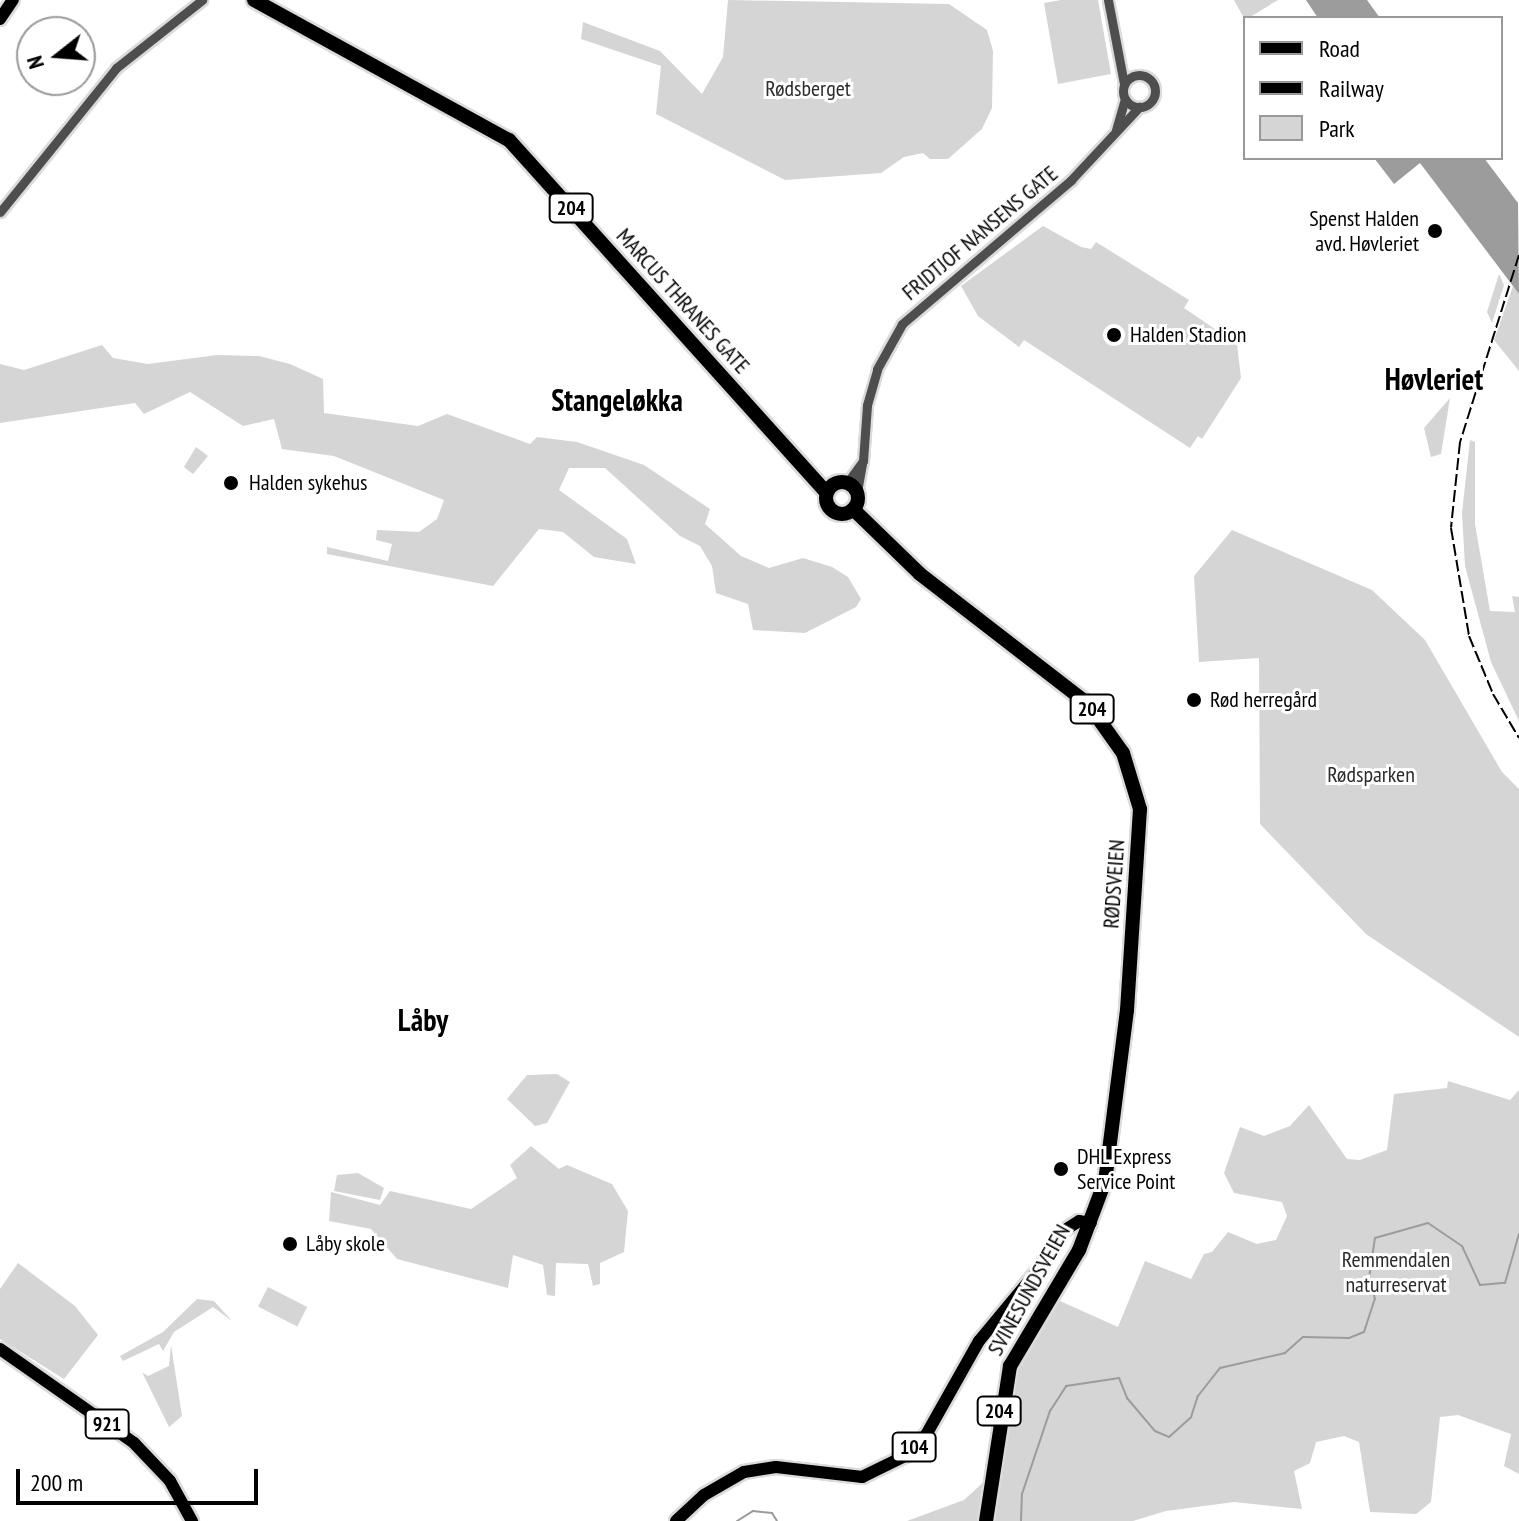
<!DOCTYPE html>
<html>
<head>
<meta charset="utf-8">
<style>
  body { margin:0 }
  #map { position:relative; width:1519px; height:1521px; overflow:hidden; background:#fff; font-family:"PT Sans Narrow",sans-serif }
  div>[style] { position:absolute }
  [style*='--x'] { left:calc(var(--x)*1px); top:calc(var(--y)*1px); width:calc(var(--w)*1px); rotate:calc(var(--a)*1deg) }
  .green>* { inset:0; background:#d5d5d5; transform-origin:0 0 }
  .water>* { inset:0; background:#9c9c9c }
  .stream>* { height:2px; margin:-1px; padding:0 1px; transform-origin:1px; border-radius:1px; background:#9c9c9c }
  .roads { filter:drop-shadow(2px 0 #dbdbdb) drop-shadow(-2px 0 #dbdbdb) drop-shadow(0 2px #dbdbdb) drop-shadow(0 -2px #dbdbdb) }
  .minor>* { height:9px; margin:-4.5px; padding:0 4.5px; transform-origin:4.5px; border-radius:4.5px; background:#4e4e4e }
  .minor>.ring { margin:-4.5px; padding:0; box-sizing:content-box; background:none; border:9px solid #4e4e4e; border-radius:50% }
  .major>* { height:12px; margin:-6px; padding:0 6px; transform-origin:6px; border-radius:6px; background:#000 }
  .highway>* { height:14px; margin:-7px; padding:0 7px; transform-origin:7px; border-radius:7px; background:#000 }
  .highway>.ring { margin:-7px; padding:0; box-sizing:content-box; background:none; border:14px solid #000; border-radius:50% }
  .rail>* { height:2px; margin-top:-1px; transform-origin:0; background:repeating-linear-gradient(90deg,#000 0 12px,transparent 0 16px) }
  .dots>* { width:22px; height:22px; translate:-50% -50%; box-sizing:border-box; border:4px solid #fff; border-radius:50% }
  span { translate:-50% -50%; white-space:nowrap; text-align:center; line-height:1.15; -webkit-text-stroke:6px #fff; paint-order:stroke }
  .shield-label span { padding:2px 6px; background:#fff; border:2px solid; border-radius:6px; -webkit-text-stroke-width:0 }
  .shield-label { font-size:20px; color:#000; font-weight:700 }
  .park-label { font-size:22px; color:#2c2c2c }
  .poi-label { font-size:22px; color:#000 }
  .right { translate:-100% -50%; text-align:right }
  .left { translate:0 -50%; text-align:left }
  .street-label { font-size:22px; color:#000 }
  .district-label { font-size:30px; color:#000; font-weight:700 }
  .legend { position:absolute; left:1243px; top:16px; width:260px; height:144px; box-sizing:border-box; background:#fff; border:2px solid #999; margin:0; padding:10px 14px; list-style:none; font-size:24px; color:#000 }
  .legend li { display:flex; align-items:center; gap:16px; height:40px }
  .legend b { width:40px; border:2px solid #999 }
  .north { position:absolute; left:16px; top:16px; width:80px; height:80px; box-sizing:border-box; background:#fff; border:2px solid #999; border-radius:50%; rotate:253deg; font-size:22px; font-weight:700; line-height:32px; text-align:center; color:#000 }
  .north::after { content:''; display:block; margin:auto; width:28px; height:36px; background:#000; clip-path:polygon(50% 0,100% 100%,50% 72%,0 100%) }
  .scale { position:absolute; left:16px; top:1469px; width:242px; height:36px; box-sizing:border-box; border:4px solid #000; border-top:0; padding-left:10px; font-size:24px; line-height:28px; white-space:nowrap; color:#000; -webkit-text-stroke:6px #fff; paint-order:stroke }
</style>
</head>
<body>
<div id="map">
  <div class="green">
    <i style="clip-path:polygon(728px 0,949px 4px,987px 30px,993px 51px,992px 108px,982px 129px,948px 159px,930px 159px,923px 153px,904px 157px,881px 173px,785px 180px,656px 114px,661px 66px,581px 39px,583px 22px,660px 51px,702px 94px,723px 57px)"></i>
    <i style="clip-path:polygon(1061px 0,1098px 0,1111px 74px,1058px 84px,1044px 3px)"></i>
    <i style="clip-path:polygon(1234px 0,1278px 0,1245px 20px)"></i>
    <i style="clip-path:polygon(1043px 226px,1081px 247px,1091px 249px,1096px 242px,1189px 300px,1184px 308px,1237px 344px,1241px 378px,1202px 439px,1198px 436px,1190px 448px,1024px 340px,1019px 347px,978px 316px,961px 286px)"></i>
    <i style="clip-path:polygon(1499px 274px,1504px 285px,1492px 323px,1487px 312px)"></i>
    <i style="clip-path:polygon(1513px 286px,1519px 294px,1519px 371px,1494px 340px)"></i>
    <i style="clip-path:polygon(102px 345px,113px 358px,148px 364px,217px 355px,259px 356px,290px 364px,323px 379px,324px 413px,418px 426px,447px 414px,530px 444px,537px 437px,577px 442px,644px 465px,710px 509px,705px 524px,741px 556px,769px 568px,803px 558px,832px 567px,848px 577px,861px 599px,856px 607px,805px 633px,753px 630px,748px 604px,716px 593px,712px 566px,700px 546px,680px 536px,605px 468px,569px 468px,559px 490px,627px 539px,636px 564px,594px 557px,563px 532px,539px 529px,493px 586px,327px 554px,327px 547px,388px 561px,392px 544px,376px 540px,377px 530px,419px 532px,437px 519px,444px 500px,334px 456px,282px 449px,274px 419px,243px 426px,190px 392px,144px 414px,135px 403px,0 423px,0 364px,24px 370px)"></i>
    <i style="clip-path:polygon(1450px 398px,1441px 454px,1431px 457px,1424px 428px)"></i>
    <i style="clip-path:polygon(1470px 440px,1475px 442px,1475px 524px,1490px 611px,1515px 612px,1512px 596px,1519px 597px,1519px 721px,1491px 662px,1465px 566px,1462px 513px)"></i>
    <i style="clip-path:polygon(196px 447px,208px 456px,193px 474px,184px 467px)"></i>
    <i style="clip-path:polygon(1232px 530px,1372px 590px,1425px 640px,1502px 772px,1519px 789px,1519px 1037px,1366px 934px,1260px 824px,1259px 658px,1199px 662px,1194px 576px)"></i>
    <i style="clip-path:polygon(557px 1074px,570px 1082px,547px 1123px,535px 1126px,507px 1099px,527px 1075px)"></i>
    <i style="clip-path:polygon(1448px 1081px,1510px 1100px,1519px 1090px,1519px 1474px,1504px 1466px,1511px 1434px,1458px 1415px,1440px 1417px,1431px 1502px,1416px 1514px,1370px 1512px,1359px 1442px,1344px 1436px,1316px 1442px,1310px 1463px,1294px 1471px,1302px 1509px,1234px 1502px,1166px 1511px,1133px 1521px,907px 1521px,964px 1500px,989px 1477px,1021px 1353px,1043px 1318px,1060px 1301px,1118px 1327px,1145px 1261px,1191px 1279px,1204px 1254px,1212px 1252px,1228px 1232px,1257px 1244px,1276px 1240px,1287px 1216px,1282px 1202px,1234px 1193px,1224px 1173px,1240px 1127px,1264px 1136px,1290px 1126px,1309px 1105px,1347px 1159px,1360px 1160px,1387px 1150px,1394px 1094px,1447px 1088px)"></i>
    <i style="clip-path:polygon(531px 1146px,559px 1169px,567px 1165px,612px 1184px,628px 1211px,624px 1252px,600px 1263px,600px 1284px,593px 1286px,588px 1264px,556px 1263px,555px 1296px,547px 1295px,543px 1265px,513px 1255px,508px 1288px,397px 1259px,371px 1229px,329px 1221px,331px 1192px,380px 1205px,390px 1191px,471px 1209px,517px 1178px,510px 1165px)"></i>
    <i style="clip-path:polygon(358px 1173px,384px 1188px,380px 1200px,334px 1191px,337px 1175px)"></i>
    <i style="clip-path:polygon(18px 1263px,75px 1306px,98px 1335px,64px 1379px,0 1339px,0 1289px)"></i>
    <i style="left:268px;top:1287px;width:44px;height:22px;rotate:27deg"></i>
    <i style="clip-path:polygon(197px 1299px,214px 1301px,232px 1321px,213px 1307px,174px 1332px,163px 1351px,159px 1344px,123px 1361px,120px 1356px,163px 1332px)"></i>
    <i style="clip-path:polygon(171px 1345px,182px 1416px,169px 1427px,142px 1372px,148px 1376px,169px 1366px)"></i>
  </div>
  <div class="water">
    <i style="clip-path:polygon(1306px 0,1367px 0,1380px 18px,1318px 18px)"></i>
    <i style="clip-path:polygon(1374px 158px,1484px 158px,1518px 203px,1519px 294px,1420px 163px,1394px 184px)"></i>
  </div>
  <div class="stream">
    <i style="--x:737;--y:1521;--w:19;--a:-32"></i>
    <i style="--x:753;--y:1511;--w:19;--a:6"></i>
    <i style="--x:772;--y:1513;--w:9;--a:58"></i>
    <i style="--x:1021;--y:1521;--w:27;--a:-88"></i>
    <i style="--x:1022;--y:1494;--w:88;--a:-71.4"></i>
    <i style="--x:1050;--y:1411;--w:30;--a:-57"></i>
    <i style="--x:1066;--y:1386;--w:54;--a:-8.6"></i>
    <i style="--x:1119;--y:1378;--w:22;--a:68"></i>
    <i style="--x:1127;--y:1398;--w:43;--a:49.7"></i>
    <i style="--x:1155;--y:1431;--w:15;--a:23"></i>
    <i style="--x:1169;--y:1437;--w:30;--a:-42"></i>
    <i style="--x:1191;--y:1417;--w:22;--a:-72"></i>
    <i style="--x:1198;--y:1396;--w:36;--a:-52"></i>
    <i style="--x:1220;--y:1368;--w:67;--a:-13"></i>
    <i style="--x:1285;--y:1353;--w:24;--a:-42"></i>
    <i style="--x:1303;--y:1337;--w:46;--a:1.2"></i>
    <i style="--x:1349;--y:1338;--w:16;--a:-22"></i>
    <i style="--x:1364;--y:1332;--w:35;--a:-72"></i>
    <i style="--x:1375;--y:1299;--w:22;--a:-106"></i>
    <i style="--x:1369;--y:1278;--w:40;--a:-81.5"></i>
    <i style="--x:1375;--y:1238;--w:55;--a:-15.8"></i>
    <i style="--x:1428;--y:1223;--w:41;--a:34.1"></i>
    <i style="--x:1462;--y:1246;--w:43;--a:65.2"></i>
    <i style="--x:1480;--y:1285;--w:25;--a:-5"></i>
    <i style="--x:1505;--y:1283;--w:51;--a:-74.1"></i>
  </div>
  <div class="roads">
    <div class="minor">
      <i style="--x:1108;--y:0;--w:86;--a:79.2"></i>
      <i class="ring" style="left:1123px;top:75px;width:23px;height:23px"></i>
      <i style="--x:1116;--y:130;--w:32;--a:-74"></i>
      <i style="--x:0;--y:212;--w:185;--a:-51.1"></i>
      <i style="--x:116;--y:68;--w:110;--a:-38.3"></i>
      <i style="--x:847;--y:483;--w:27;--a:-54"></i>
      <i style="--x:863;--y:461;--w:56;--a:-85.9"></i>
      <i style="--x:867;--y:405;--w:37;--a:-74"></i>
      <i style="--x:877;--y:369;--w:51;--a:-60.9"></i>
      <i style="--x:902;--y:324;--w:222;--a:-40.4"></i>
      <i style="--x:1071;--y:180;--w:100;--a:-47"></i>
      <i style="--x:857;--y:492;--w:28;--a:-80"></i>
    </div>
    <div class="major">
      <i style="--x:0;--y:19;--w:23;--a:-56"></i>
      <i style="--x:0;--y:1349;--w:164;--a:35"></i>
      <i style="--x:134;--y:1443;--w:52;--a:46.5"></i>
      <i style="--x:170;--y:1481;--w:46;--a:61.2"></i>
      <i style="--x:676;--y:1521;--w:38;--a:-43"></i>
      <i style="--x:704;--y:1495;--w:46;--a:-29.9"></i>
      <i style="--x:744;--y:1472;--w:32;--a:-9"></i>
      <i style="--x:776;--y:1467;--w:87;--a:6.6"></i>
      <i style="--x:862;--y:1477;--w:48;--a:-26"></i>
      <i style="--x:905;--y:1456;--w:30;--a:-45"></i>
      <i style="--x:926;--y:1435;--w:108;--a:-60.6"></i>
      <i style="--x:979;--y:1341;--w:92;--a:-50.3"></i>
      <i style="--x:1038;--y:1270;--w:43;--a:-59.3"></i>
      <i style="--x:1060;--y:1233;--w:22;--a:-32"></i>
      <i style="--x:1079;--y:1221;--w:12;--a:9"></i>
    </div>
    <div class="highway">
      <i style="--x:254;--y:0;--w:291;--a:28.8"></i>
      <i style="--x:509;--y:140;--w:475;--a:48"></i>
      <i class="ring" style="left:826px;top:482px;width:18px;height:18px"></i>
      <i style="--x:853;--y:509;--w:93;--a:44.1"></i>
      <i style="--x:920;--y:574;--w:212;--a:37.7"></i>
      <i style="--x:1088;--y:704;--w:60;--a:54.5"></i>
      <i style="--x:1123;--y:753;--w:59;--a:73.1"></i>
      <i style="--x:1140;--y:809;--w:201;--a:93.7"></i>
      <i style="--x:1127;--y:1010;--w:172;--a:97.3"></i>
      <i style="--x:1105;--y:1181;--w:74;--a:110.6"></i>
      <i style="--x:1079;--y:1250;--w:135;--a:120.7"></i>
      <i style="--x:1010;--y:1366;--w:157;--a:98.8"></i>
    </div>
  </div>
  <div class="rail">
    <i style="--x:1519;--y:255;--w:196;--a:107.5"></i>
    <i style="--x:1460;--y:442;--w:86;--a:96"></i>
    <i style="--x:1451;--y:528;--w:109;--a:80.5"></i>
    <i style="--x:1469;--y:636;--w:63;--a:67.5"></i>
    <i style="--x:1493;--y:694;--w:51;--a:59.4"></i>
  </div>
  <div class="dots">
    <i style="left:1435px;top:231px;background:#000"></i>
    <i style="left:1114px;top:335px;background:#000"></i>
    <i style="left:231px;top:483px;background:#000"></i>
    <i style="left:1194px;top:700px;background:#000"></i>
    <i style="left:1061px;top:1169px;background:#000"></i>
    <i style="left:290px;top:1244px;background:#000"></i>
  </div>
  <div class="shield-label">
    <span style="left:571px;top:208px">204</span>
    <span style="left:1092px;top:709px">204</span>
    <span style="left:999px;top:1411px">204</span>
    <span style="left:107px;top:1424px">921</span>
    <span style="left:914px;top:1447px">104</span>
  </div>
  <div class="park-label">
    <span style="left:808px;top:89px">Rødsberget</span>
    <span style="left:1371px;top:775px">Rødsparken</span>
    <span style="left:1396px;top:1272px">Remmendalen<br>naturreservat</span>
  </div>
  <div class="poi-label">
    <span class="right" style="left:1419px;top:231px">Spenst Halden<br>avd. Høvleriet</span>
    <span class="left" style="left:1130px;top:335px">Halden Stadion</span>
    <span class="left" style="left:249px;top:483px">Halden sykehus</span>
    <span class="left" style="left:1210px;top:700px">Rød herregård</span>
    <span class="left" style="left:1077px;top:1169px">DHL Express<br>Service Point</span>
    <span class="left" style="left:306px;top:1244px">Låby skole</span>
  </div>
  <div class="street-label">
    <span style="left:980px;top:233px;rotate:-40deg">FRIDTJOF NANSENS GATE</span>
    <span style="left:683px;top:301px;rotate:48deg">MARCUS THRANES GATE</span>
    <span style="left:1114px;top:884px;rotate:-86deg">RØDSVEIEN</span>
    <span style="left:1029px;top:1290px;rotate:-61deg">SVINESUNDSVEIEN</span>
  </div>
  <div class="district-label">
    <span style="left:1434px;top:379px">Høvleriet</span>
    <span style="left:617px;top:400px">Stangeløkka</span>
    <span style="left:423px;top:1020px">Låby</span>
  </div>
  <ul class="legend">
  <li><b style="height:10px;background:#000"></b>Road</li>
  <li><b style="height:10px;background:#000"></b>Railway</li>
  <li><b style="height:22px;background:#d5d5d5"></b>Park</li>
  </ul>
  <div class="north">N</div>
  <div class="scale">200 m</div>
</div>
</body>
</html>
